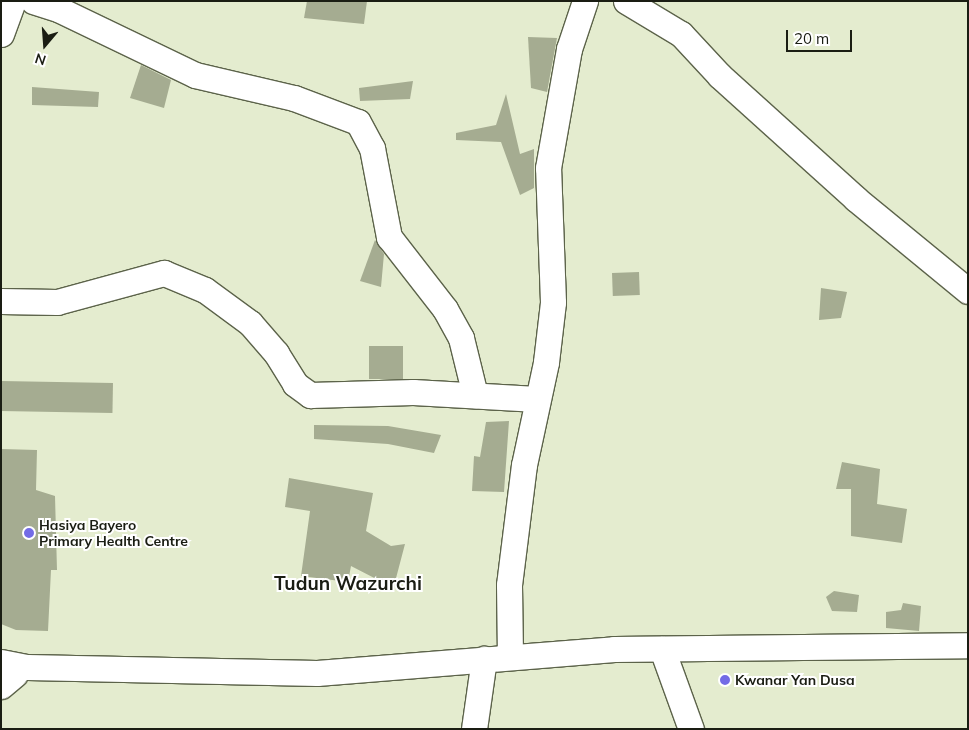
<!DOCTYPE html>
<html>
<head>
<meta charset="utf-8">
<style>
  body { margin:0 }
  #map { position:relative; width:969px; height:730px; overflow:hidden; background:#e4eccf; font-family:Mulish,sans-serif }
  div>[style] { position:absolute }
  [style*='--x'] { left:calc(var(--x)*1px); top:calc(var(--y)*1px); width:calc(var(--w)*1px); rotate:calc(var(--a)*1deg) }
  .building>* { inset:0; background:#a5ac91; transform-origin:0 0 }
  .roads { filter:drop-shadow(1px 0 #5c634a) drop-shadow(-1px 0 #5c634a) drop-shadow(0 1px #5c634a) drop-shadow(0 -1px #5c634a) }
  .street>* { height:25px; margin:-12.5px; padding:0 12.5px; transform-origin:12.5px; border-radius:12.5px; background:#fff }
  .primary>* { height:28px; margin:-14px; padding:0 14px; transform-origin:14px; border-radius:14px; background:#fff }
  .dots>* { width:14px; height:14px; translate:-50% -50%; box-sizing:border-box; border:2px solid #fff; border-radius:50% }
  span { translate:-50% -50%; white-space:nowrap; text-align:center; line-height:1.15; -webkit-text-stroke:4px #fff; paint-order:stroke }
  .poi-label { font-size:14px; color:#1a1d13; font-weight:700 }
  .left { translate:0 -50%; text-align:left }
  .district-label { font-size:19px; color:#1a1d13; font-weight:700 }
  .frame { position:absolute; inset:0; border:2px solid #1a1d13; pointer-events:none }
  .north { position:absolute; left:20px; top:20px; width:50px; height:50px; -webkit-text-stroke:4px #fff; paint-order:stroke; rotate:198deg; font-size:14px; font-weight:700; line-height:20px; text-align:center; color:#1a1d13 }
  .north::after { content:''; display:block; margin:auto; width:18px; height:22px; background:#1a1d13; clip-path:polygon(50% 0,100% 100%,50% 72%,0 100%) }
  .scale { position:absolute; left:786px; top:30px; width:66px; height:22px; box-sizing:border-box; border:2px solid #1a1d13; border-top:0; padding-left:6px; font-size:15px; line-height:18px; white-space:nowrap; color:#1a1d13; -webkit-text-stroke:4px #fff; paint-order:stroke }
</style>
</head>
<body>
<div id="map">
  <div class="building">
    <i style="clip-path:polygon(307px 1px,367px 1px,364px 24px,304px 18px)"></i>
    <i style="clip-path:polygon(528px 37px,557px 38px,547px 92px,531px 88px)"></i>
    <i style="clip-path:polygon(141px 65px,171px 80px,164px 108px,130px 98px)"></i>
    <i style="clip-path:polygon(413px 81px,410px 99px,360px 101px,359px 88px)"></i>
    <i style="clip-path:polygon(32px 87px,99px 92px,98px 107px,32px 105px)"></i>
    <i style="clip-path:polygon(506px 94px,520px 154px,534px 149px,534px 188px,520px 195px,501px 142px,456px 140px,456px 133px,496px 125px)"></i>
    <i style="clip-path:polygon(375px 240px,384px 254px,381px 287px,360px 281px)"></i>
    <i style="left:639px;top:272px;width:23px;height:27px;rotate:88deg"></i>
    <i style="clip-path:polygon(821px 288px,847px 292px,841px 318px,819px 320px)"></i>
    <i style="left:369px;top:346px;width:34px;height:33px"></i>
    <i style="left:1px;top:381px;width:112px;height:30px;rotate:1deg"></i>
    <i style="clip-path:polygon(509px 421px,504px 492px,472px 491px,474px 456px,480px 457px,486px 422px)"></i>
    <i style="clip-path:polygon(314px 425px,388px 426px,441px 435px,434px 453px,388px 444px,314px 439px)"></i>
    <i style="clip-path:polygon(1px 449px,37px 450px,36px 490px,55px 496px,57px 570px,51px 570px,48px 631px,16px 630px,1px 624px)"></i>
    <i style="clip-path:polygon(842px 462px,880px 469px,877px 504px,907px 509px,902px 543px,851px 536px,851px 489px,836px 489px)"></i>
    <i style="clip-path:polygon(289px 478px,373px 493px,366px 531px,391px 546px,405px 544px,395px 582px,384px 583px,351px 566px,348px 582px,301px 576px,310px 511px,285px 507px)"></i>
    <i style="clip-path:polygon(834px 591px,859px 595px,857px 612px,832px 611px,826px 597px)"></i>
    <i style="clip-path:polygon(903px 603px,921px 606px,919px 631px,886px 628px,886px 612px,901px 610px)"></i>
  </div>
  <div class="roads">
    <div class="street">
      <i style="--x:33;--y:1;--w:28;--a:18"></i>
      <i style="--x:60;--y:10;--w:150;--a:25.7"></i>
      <i style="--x:195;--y:75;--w:102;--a:13.1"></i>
      <i style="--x:294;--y:98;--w:68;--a:20.6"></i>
      <i style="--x:358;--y:122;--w:30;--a:62"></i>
      <i style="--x:372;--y:148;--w:91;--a:79.2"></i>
      <i style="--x:389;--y:237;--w:91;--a:52.1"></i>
      <i style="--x:445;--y:309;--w:33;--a:61"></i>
      <i style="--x:461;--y:338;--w:59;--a:76.2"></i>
      <i style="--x:626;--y:1;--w:64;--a:31"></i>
      <i style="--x:681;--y:34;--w:57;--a:47.1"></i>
      <i style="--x:720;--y:76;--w:183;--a:42.1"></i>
      <i style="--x:856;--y:199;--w:145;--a:39.4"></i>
      <i style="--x:1;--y:34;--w:35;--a:-70"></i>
      <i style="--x:1;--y:301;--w:56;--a:1"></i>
      <i style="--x:57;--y:302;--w:111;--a:-15.2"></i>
      <i style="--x:164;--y:273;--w:44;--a:22.5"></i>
      <i style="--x:205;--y:290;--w:56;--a:36.3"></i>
      <i style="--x:250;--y:323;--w:40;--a:49"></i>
      <i style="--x:276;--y:353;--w:36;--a:58"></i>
      <i style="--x:295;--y:384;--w:19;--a:36"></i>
      <i style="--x:310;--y:395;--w:103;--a:-1.7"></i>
      <i style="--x:413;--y:392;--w:124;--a:3.2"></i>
      <i style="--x:662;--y:649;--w:85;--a:70.1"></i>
      <i style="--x:510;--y:656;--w:71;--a:-90.8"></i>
      <i style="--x:509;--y:585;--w:121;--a:-82.9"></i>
      <i style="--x:524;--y:465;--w:105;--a:-77.9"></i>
      <i style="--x:546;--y:362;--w:60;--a:-83.3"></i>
      <i style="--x:553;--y:302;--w:134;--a:-92.1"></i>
      <i style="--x:548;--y:168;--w:121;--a:-80"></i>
      <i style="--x:569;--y:49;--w:51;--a:-71.6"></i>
      <i style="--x:1;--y:662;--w:26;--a:11"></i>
      <i style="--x:27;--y:667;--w:290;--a:1.2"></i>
      <i style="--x:317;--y:673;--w:298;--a:-4.6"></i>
      <i style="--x:614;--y:649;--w:354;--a:-0.6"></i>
      <i style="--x:474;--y:729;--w:71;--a:-81.9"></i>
    </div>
    <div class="primary">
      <i style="--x:1;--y:685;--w:17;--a:-40"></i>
    </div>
  </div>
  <div class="dots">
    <i style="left:29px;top:533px;background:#736be6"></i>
    <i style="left:725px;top:680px;background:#736be6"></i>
  </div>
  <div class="poi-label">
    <span class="left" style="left:39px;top:533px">Hasiya Bayero<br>Primary Health Centre</span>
    <span class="left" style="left:735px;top:680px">Kwanar Yan Dusa</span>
  </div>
  <div class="district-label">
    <span style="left:348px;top:584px">Tudun Wazurchi</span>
  </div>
  <div class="frame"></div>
  <div class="north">N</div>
  <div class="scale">20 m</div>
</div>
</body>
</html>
